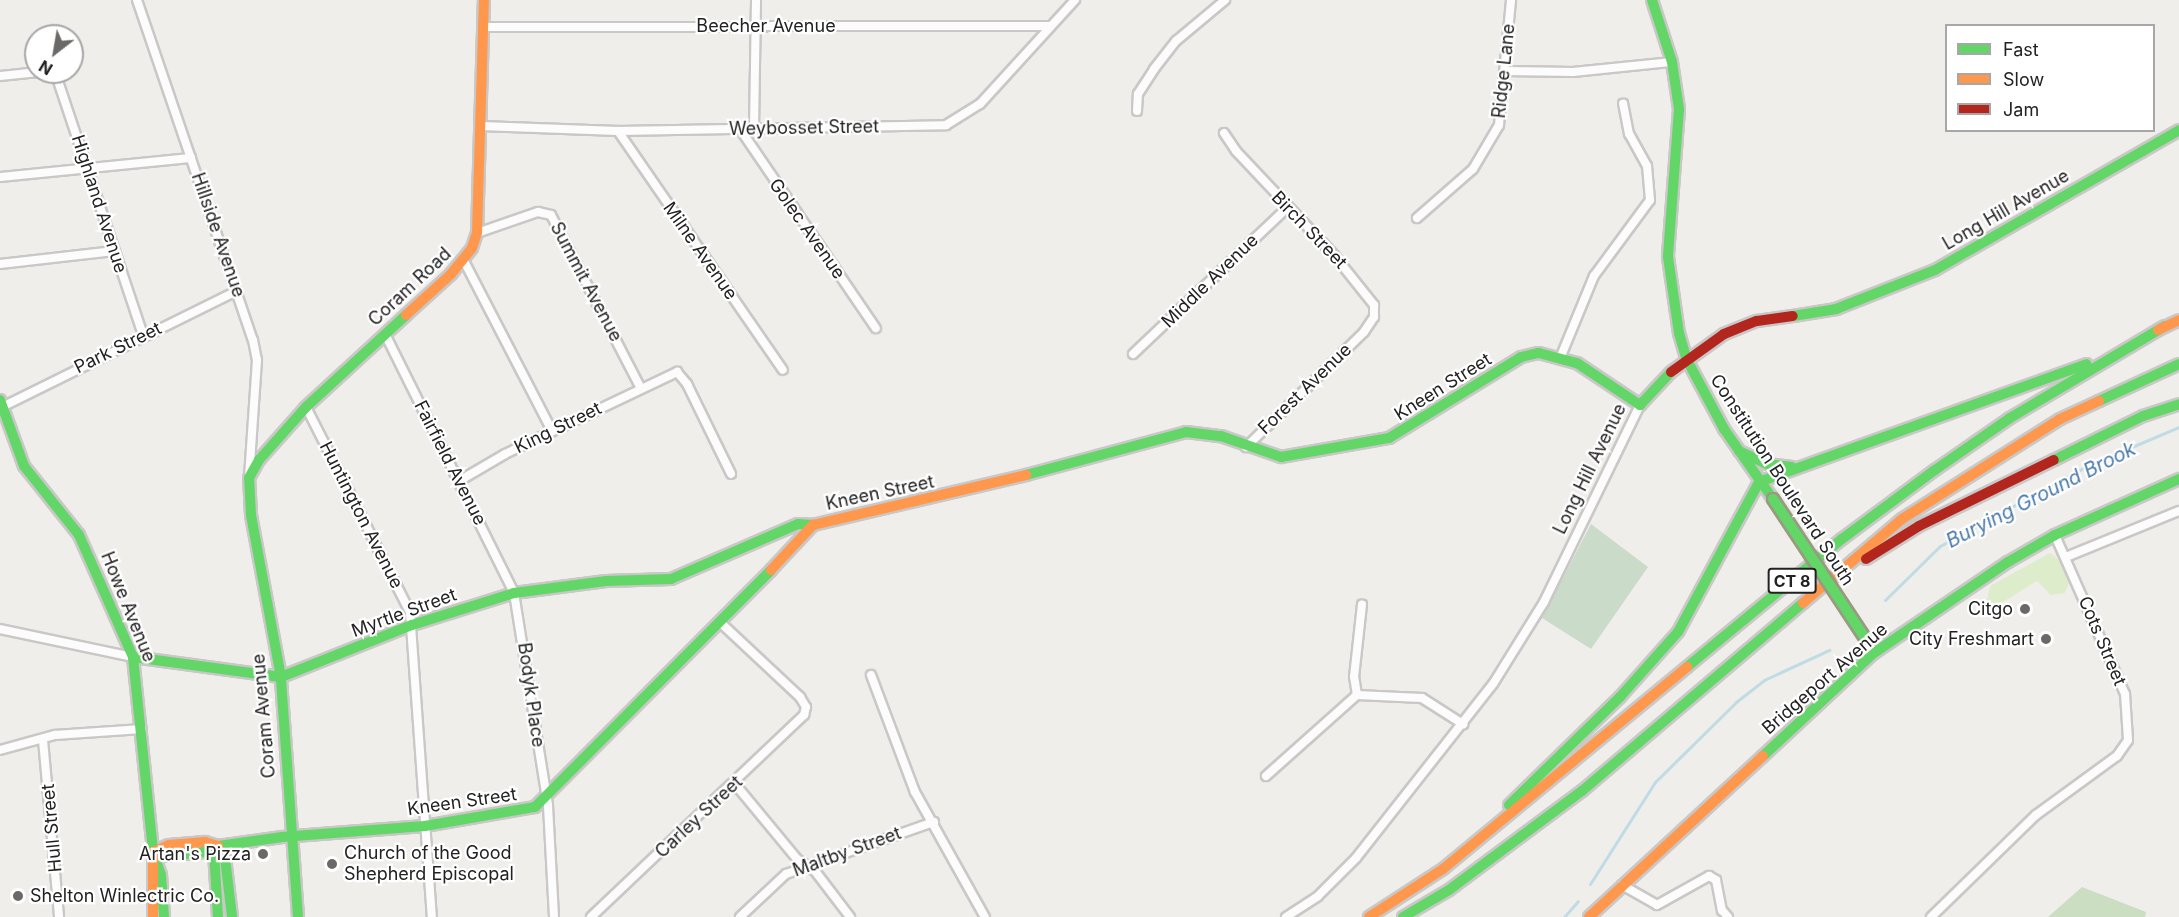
<!DOCTYPE html>
<html>
<head>
<meta charset="utf-8">
<style>
  body { margin:0 }
  #map { position:relative; width:2179px; height:917px; overflow:hidden; background:#f0eeeb; font-family:Inter,sans-serif }
  div>[style] { position:absolute }
  [style*='--x'] { left:calc(var(--x)*1px); top:calc(var(--y)*1px); width:calc(var(--w)*1px); rotate:calc(var(--a)*1deg) }
  .grass>* { inset:0; background:#ddeccb }
  .forest>* { inset:0; background:#cbdec1 }
  .cemetery>* { inset:0; background:#cadbca }
  .stream>* { height:3px; margin:-1.5px; padding:0 1.5px; transform-origin:1.5px; border-radius:1.5px; background:#bfdbe3 }
  .roads { filter:drop-shadow(2px 0 #c9c8c7) drop-shadow(-2px 0 #c9c8c7) drop-shadow(0 2px #c9c8c7) drop-shadow(0 -2px #c9c8c7) }
  .street>* { height:8px; margin:-4px; padding:0 4px; transform-origin:4px; border-radius:4px; background:#fdfcfc }
  .fast>* { height:10px; margin:-5px; padding:0 5px; transform-origin:5px; border-radius:5px; background:#63d668 }
  .slow>* { height:10px; margin:-5px; padding:0 5px; transform-origin:5px; border-radius:5px; background:#ff974d }
  .jam>* { height:10px; margin:-5px; padding:0 5px; transform-origin:5px; border-radius:5px; background:#b3261e }
  .bridges { filter:drop-shadow(2px 0 #999a82) drop-shadow(-2px 0 #999a82) drop-shadow(0 2px #999a82) drop-shadow(0 -2px #999a82) }
  .fast-bridge>* { height:10px; margin:-5px; padding:0 5px; transform-origin:5px; border-radius:5px; background:#63d668 }
  .dots>* { width:16px; height:16px; translate:-50% -50%; box-sizing:border-box; border:3px solid #fff; border-radius:50% }
  span { translate:-50% -50%; white-space:nowrap; text-align:center; line-height:1.15; -webkit-text-stroke:4.5px #fff; paint-order:stroke }
  .shield-label span { padding:2px 4px; background:#fff; border:2px solid; border-radius:4px; -webkit-text-stroke-width:0 }
  .shield-label { font-size:16px; color:#222; font-weight:700 }
  .street-label { font-size:18px; color:#222 }
  .poi-label { font-size:18px; color:#222 }
  .right { translate:-100% -50%; text-align:right }
  .left { translate:0 -50%; text-align:left }
  .water-label { font-size:20px; color:#4a7aab; font-style:italic }
  .legend { position:absolute; left:1945px; top:24px; width:210px; height:108px; box-sizing:border-box; background:#fff; border:2px solid #a7a7a7; margin:0; padding:8px 10px; list-style:none; font-size:18px; color:#222 }
  .legend li { display:flex; align-items:center; gap:12px; height:30px }
  .legend b { width:30px; border:2px solid #a7a7a7 }
  .north { position:absolute; left:24px; top:24px; width:60px; height:60px; box-sizing:border-box; background:#fff; border:2px solid #a7a7a7; border-radius:50%; rotate:211deg; font-size:16px; font-weight:700; line-height:24px; text-align:center; color:#222 }
  .north::after { content:''; display:block; margin:auto; width:21px; height:27px; background:#6a6968; clip-path:polygon(50% 0,100% 100%,50% 72%,0 100%) }
</style>
</head>
<body>
<div id="map">
  <div class="grass">
    <i style="clip-path:polygon(2050px 553px,2064px 564px,2070px 580px,2065px 593px,2051px 595px,2037px 581px,1995px 607px,1986px 604px,1990px 586px)"></i>
  </div>
  <div class="forest">
    <i style="clip-path:polygon(2082px 887px,2146px 912px,2145px 917px,2048px 917px)"></i>
  </div>
  <div class="cemetery">
    <i style="clip-path:polygon(1591px 524px,1648px 567px,1591px 649px,1542px 618px)"></i>
  </div>
  <div class="stream">
    <i style="--x:1885;--y:600;--w:77;--a:-44.5"></i>
    <i style="--x:1940;--y:546;--w:167;--a:-28.6"></i>
    <i style="--x:2087;--y:466;--w:100;--a:-23"></i>
    <i style="--x:1590;--y:884;--w:121;--a:-57.5"></i>
    <i style="--x:1655;--y:782;--w:114;--a:-44.6"></i>
    <i style="--x:1736;--y:702;--w:36;--a:-38"></i>
    <i style="--x:1764;--y:680;--w:72;--a:-24.8"></i>
    <i style="--x:1564;--y:917;--w:21;--a:-49"></i>
  </div>
  <div class="roads">
    <div class="street">
      <i style="--x:137;--y:0;--w:359;--a:71.2"></i>
      <i style="--x:253;--y:340;--w:20;--a:79"></i>
      <i style="--x:257;--y:360;--w:116;--a:93.9"></i>
      <i style="--x:483;--y:27;--w:567;--a:-0.1"></i>
      <i style="--x:1505;--y:71;--w:68;--a:0.8"></i>
      <i style="--x:1573;--y:72;--w:100;--a:-5.8"></i>
      <i style="--x:55;--y:72;--w:277;--a:71.5"></i>
      <i style="--x:0;--y:76;--w:37;--a:-6"></i>
      <i style="--x:1137;--y:111;--w:17;--a:-87"></i>
      <i style="--x:1138;--y:94;--w:30;--a:-57"></i>
      <i style="--x:1154;--y:69;--w:36;--a:-52"></i>
      <i style="--x:1176;--y:41;--w:64;--a:-39.9"></i>
      <i style="--x:481;--y:126;--w:137;--a:2.1"></i>
      <i style="--x:618;--y:131;--w:328;--a:-1"></i>
      <i style="--x:946;--y:125;--w:40;--a:-32"></i>
      <i style="--x:980;--y:104;--w:141;--a:-47.6"></i>
      <i style="--x:740;--y:129;--w:241;--a:55.7"></i>
      <i style="--x:754;--y:129;--w:129;--a:-89.1"></i>
      <i style="--x:618;--y:131;--w:290;--a:55.4"></i>
      <i style="--x:1224;--y:133;--w:22;--a:56"></i>
      <i style="--x:1236;--y:151;--w:143;--a:46.7"></i>
      <i style="--x:1334;--y:255;--w:64;--a:51.3"></i>
      <i style="--x:1374;--y:305;--w:12;--a:90"></i>
      <i style="--x:1374;--y:317;--w:18;--a:124"></i>
      <i style="--x:1364;--y:332;--w:165;--a:135.7"></i>
      <i style="--x:0;--y:177;--w:192;--a:-5.7"></i>
      <i style="--x:1417;--y:218;--w:74;--a:-41.2"></i>
      <i style="--x:1473;--y:169;--w:51;--a:-59.4"></i>
      <i style="--x:1499;--y:125;--w:126;--a:-84.5"></i>
      <i style="--x:477;--y:233;--w:65;--a:-19"></i>
      <i style="--x:538;--y:212;--w:13;--a:13"></i>
      <i style="--x:551;--y:215;--w:194;--a:62.6"></i>
      <i style="--x:464;--y:261;--w:191;--a:62.6"></i>
      <i style="--x:0;--y:264;--w:115;--a:-6.5"></i>
      <i style="--x:385;--y:334;--w:289;--a:63.5"></i>
      <i style="--x:514;--y:593;--w:216;--a:80.9"></i>
      <i style="--x:548;--y:806;--w:111;--a:86.9"></i>
      <i style="--x:1133;--y:354;--w:212;--a:-43.5"></i>
      <i style="--x:1561;--y:356;--w:87;--a:-67.6"></i>
      <i style="--x:1594;--y:276;--w:94;--a:-53.6"></i>
      <i style="--x:1650;--y:200;--w:34;--a:-95"></i>
      <i style="--x:1647;--y:166;--w:37;--a:-119"></i>
      <i style="--x:1629;--y:134;--w:31;--a:-101"></i>
      <i style="--x:306;--y:407;--w:230;--a:63.1"></i>
      <i style="--x:410;--y:612;--w:306;--a:85.9"></i>
      <i style="--x:0;--y:408;--w:264;--a:-26.3"></i>
      <i style="--x:459;--y:481;--w:53;--a:-30.4"></i>
      <i style="--x:505;--y:454;--w:191;--a:-25.5"></i>
      <i style="--x:677;--y:372;--w:16;--a:50"></i>
      <i style="--x:687;--y:384;--w:100;--a:63.9"></i>
      <i style="--x:2066;--y:557;--w:122;--a:-22.2"></i>
      <i style="--x:0;--y:629;--w:136;--a:11.9"></i>
      <i style="--x:871;--y:675;--w:125;--a:69.4"></i>
      <i style="--x:915;--y:792;--w:143;--a:60.8"></i>
      <i style="--x:1357;--y:695;--w:18;--a:-99"></i>
      <i style="--x:1354;--y:677;--w:73;--a:-83.7"></i>
      <i style="--x:43;--y:740;--w:178;--a:84.8"></i>
      <i style="--x:0;--y:750;--w:57;--a:-15.3"></i>
      <i style="--x:55;--y:735;--w:87;--a:-3.9"></i>
      <i style="--x:1266;--y:776;--w:122;--a:-41.7"></i>
      <i style="--x:1357;--y:695;--w:65;--a:2.6"></i>
      <i style="--x:1422;--y:698;--w:49;--a:32.4"></i>
      <i style="--x:735;--y:784;--w:97;--a:50.4"></i>
      <i style="--x:797;--y:859;--w:22;--a:34"></i>
      <i style="--x:815;--y:871;--w:58;--a:52.7"></i>
      <i style="--x:1622;--y:885;--w:40;--a:29.7"></i>
      <i style="--x:1657;--y:905;--w:60;--a:-29.1"></i>
      <i style="--x:1709;--y:876;--w:8;--a:30"></i>
      <i style="--x:1716;--y:880;--w:31;--a:79"></i>
      <i style="--x:1722;--y:910;--w:9;--a:49"></i>
      <i style="--x:591;--y:917;--w:294;--a:-43.5"></i>
      <i style="--x:804;--y:715;--w:8;--a:-76"></i>
      <i style="--x:806;--y:707;--w:12;--a:-121"></i>
      <i style="--x:800;--y:697;--w:108;--a:-136.9"></i>
      <i style="--x:740;--y:917;--w:63;--a:-43.1"></i>
      <i style="--x:786;--y:874;--w:157;--a:-19.4"></i>
      <i style="--x:1286;--y:917;--w:38;--a:-33"></i>
      <i style="--x:1318;--y:896;--w:54;--a:-45"></i>
      <i style="--x:1356;--y:858;--w:221;--a:-51.8"></i>
      <i style="--x:1493;--y:684;--w:97;--a:-58.1"></i>
      <i style="--x:1544;--y:602;--w:219;--a:-64"></i>
      <i style="--x:1931;--y:917;--w:146;--a:-44.2"></i>
      <i style="--x:2036;--y:815;--w:100;--a:-36.1"></i>
      <i style="--x:2117;--y:756;--w:19;--a:-55"></i>
      <i style="--x:2128;--y:740;--w:46;--a:-93.7"></i>
      <i style="--x:2125;--y:694;--w:174;--a:-113.8"></i>
    </div>
    <div class="fast">
      <i style="--x:1652;--y:0;--w:65;--a:72.1"></i>
      <i style="--x:1672;--y:62;--w:48;--a:81.5"></i>
      <i style="--x:1679;--y:109;--w:148;--a:94.3"></i>
      <i style="--x:1668;--y:257;--w:77;--a:81.8"></i>
      <i style="--x:1679;--y:333;--w:26;--a:74"></i>
      <i style="--x:1686;--y:358;--w:81;--a:61.8"></i>
      <i style="--x:1724;--y:429;--w:85;--a:55"></i>
      <i style="--x:1793;--y:316;--w:44;--a:-9.2"></i>
      <i style="--x:1836;--y:309;--w:106;--a:-21.5"></i>
      <i style="--x:1935;--y:270;--w:281;--a:-29.8"></i>
      <i style="--x:0;--y:400;--w:70;--a:70"></i>
      <i style="--x:24;--y:466;--w:88;--a:51.4"></i>
      <i style="--x:79;--y:535;--w:133;--a:66.1"></i>
      <i style="--x:133;--y:657;--w:196;--a:84.1"></i>
      <i style="--x:153;--y:852;--w:24;--a:71"></i>
      <i style="--x:161;--y:875;--w:42;--a:85.9"></i>
      <i style="--x:2099;--y:401;--w:88;--a:-24.8"></i>
      <i style="--x:1739;--y:451;--w:31;--a:25"></i>
      <i style="--x:1767;--y:464;--w:25;--a:7"></i>
      <i style="--x:2054;--y:460;--w:99;--a:-26.3"></i>
      <i style="--x:2143;--y:416;--w:38;--a:-18"></i>
      <i style="--x:1026;--y:475;--w:166;--a:-15"></i>
      <i style="--x:1186;--y:432;--w:35;--a:7"></i>
      <i style="--x:1221;--y:436;--w:64;--a:19.3"></i>
      <i style="--x:1281;--y:457;--w:110;--a:-10"></i>
      <i style="--x:1389;--y:438;--w:155;--a:-31.5"></i>
      <i style="--x:1521;--y:357;--w:18;--a:-13"></i>
      <i style="--x:1539;--y:353;--w:39;--a:15"></i>
      <i style="--x:1577;--y:363;--w:76;--a:33.7"></i>
      <i style="--x:1640;--y:405;--w:45;--a:-46.8"></i>
      <i style="--x:133;--y:657;--w:149;--a:7.7"></i>
      <i style="--x:281;--y:677;--w:141;--a:-21.7"></i>
      <i style="--x:412;--y:625;--w:107;--a:-17.4"></i>
      <i style="--x:514;--y:593;--w:93;--a:-7.4"></i>
      <i style="--x:606;--y:581;--w:65;--a:-1.8"></i>
      <i style="--x:671;--y:579;--w:138;--a:-23.4"></i>
      <i style="--x:798;--y:524;--w:15;--a:4"></i>
      <i style="--x:1687;--y:667;--w:201;--a:-39.6"></i>
      <i style="--x:1842;--y:539;--w:116;--a:-36.6"></i>
      <i style="--x:1935;--y:470;--w:91;--a:-34.7"></i>
      <i style="--x:2010;--y:418;--w:180;--a:-30.7"></i>
      <i style="--x:1763;--y:756;--w:151;--a:-42.9"></i>
      <i style="--x:1874;--y:653;--w:162;--a:-34.2"></i>
      <i style="--x:2008;--y:562;--w:54;--a:-29.9"></i>
      <i style="--x:2055;--y:535;--w:136;--a:-24.3"></i>
      <i style="--x:1509;--y:805;--w:155;--a:-44.2"></i>
      <i style="--x:1620;--y:697;--w:87;--a:-48.3"></i>
      <i style="--x:1678;--y:632;--w:170;--a:-61.6"></i>
      <i style="--x:1759;--y:482;--w:348;--a:-19.8"></i>
      <i style="--x:153;--y:852;--w:10;--a:24"></i>
      <i style="--x:162;--y:856;--w:43;--a:-5.3"></i>
      <i style="--x:205;--y:852;--w:14;--a:-25"></i>
      <i style="--x:218;--y:846;--w:65;--a:-8"></i>
      <i style="--x:282;--y:837;--w:143;--a:-4.4"></i>
      <i style="--x:425;--y:826;--w:112;--a:-9.8"></i>
      <i style="--x:535;--y:807;--w:334;--a:-45.1"></i>
      <i style="--x:218;--y:917;--w:65;--a:-93.5"></i>
      <i style="--x:214;--y:852;--w:7;--a:-56"></i>
      <i style="--x:218;--y:846;--w:14;--a:60"></i>
      <i style="--x:225;--y:858;--w:59;--a:83.2"></i>
      <i style="--x:298;--y:917;--w:241;--a:-94.1"></i>
      <i style="--x:281;--y:677;--w:165;--a:-100.5"></i>
      <i style="--x:251;--y:515;--w:37;--a:-93"></i>
      <i style="--x:249;--y:478;--w:21;--a:-61"></i>
      <i style="--x:259;--y:460;--w:71;--a:-48.4"></i>
      <i style="--x:306;--y:407;--w:136;--a:-42.6"></i>
      <i style="--x:1403;--y:917;--w:53;--a:-30.4"></i>
      <i style="--x:1449;--y:890;--w:166;--a:-36.7"></i>
      <i style="--x:1582;--y:791;--w:290;--a:-40.4"></i>
    </div>
    <div class="slow">
      <i style="--x:406;--y:315;--w:61;--a:-42.3"></i>
      <i style="--x:451;--y:274;--w:33;--a:-51"></i>
      <i style="--x:472;--y:248;--w:16;--a:-72"></i>
      <i style="--x:477;--y:233;--w:233;--a:-88.3"></i>
      <i style="--x:2158;--y:330;--w:23;--a:-25"></i>
      <i style="--x:771;--y:570;--w:62;--a:-47"></i>
      <i style="--x:813;--y:525;--w:219;--a:-13.2"></i>
      <i style="--x:1803;--y:603;--w:130;--a:-40.3"></i>
      <i style="--x:1902;--y:519;--w:187;--a:-32.3"></i>
      <i style="--x:2060;--y:419;--w:43;--a:-24.8"></i>
      <i style="--x:153;--y:852;--w:17;--a:-24"></i>
      <i style="--x:169;--y:845;--w:36;--a:-5"></i>
      <i style="--x:205;--y:842;--w:14;--a:17"></i>
      <i style="--x:153;--y:852;--w:65;--a:90"></i>
      <i style="--x:1369;--y:917;--w:88;--a:-33"></i>
      <i style="--x:1443;--y:869;--w:317;--a:-39.6"></i>
      <i style="--x:1589;--y:917;--w:237;--a:-42.8"></i>
    </div>
    <div class="jam">
      <i style="--x:1671;--y:372;--w:65;--a:-35.6"></i>
      <i style="--x:1724;--y:334;--w:35;--a:-22"></i>
      <i style="--x:1757;--y:321;--w:36;--a:-8"></i>
      <i style="--x:1866;--y:559;--w:62;--a:-31.9"></i>
      <i style="--x:1919;--y:526;--w:150;--a:-26.1"></i>
    </div>
  </div>
  <div class="bridges">
    <div class="fast-bridge">
      <i style="--x:1773;--y:499;--w:167;--a:56.5"></i>
    </div>
  </div>
  <div class="dots">
    <i style="left:2025px;top:609px;background:#6a6968"></i>
    <i style="left:2046px;top:639px;background:#6a6968"></i>
    <i style="left:263px;top:854px;background:#6a6968"></i>
    <i style="left:332px;top:864px;background:#6a6968"></i>
    <i style="left:18px;top:896px;background:#6a6968"></i>
  </div>
  <div class="shield-label">
    <span style="left:1792px;top:581px">CT 8</span>
  </div>
  <div class="street-label">
    <span style="left:766px;top:26px">Beecher Avenue</span>
    <span style="left:1504px;top:71px;rotate:-84deg">Ridge Lane</span>
    <span style="left:804px;top:128px;rotate:-1deg">Weybosset Street</span>
    <span style="left:99px;top:204px;rotate:72deg">Highland Avenue</span>
    <span style="left:2006px;top:210px;rotate:-30deg">Long Hill Avenue</span>
    <span style="left:807px;top:229px;rotate:55deg">Golec Avenue</span>
    <span style="left:1309px;top:230px;rotate:46deg">Birch Street</span>
    <span style="left:218px;top:235px;rotate:71deg">Hillside Avenue</span>
    <span style="left:700px;top:251px;rotate:55deg">Milne Avenue</span>
    <span style="left:1210px;top:281px;rotate:-44deg">Middle Avenue</span>
    <span style="left:586px;top:282px;rotate:62deg">Summit Avenue</span>
    <span style="left:410px;top:287px;rotate:-43deg">Coram Road</span>
    <span style="left:118px;top:348px;rotate:-26deg">Park Street</span>
    <span style="left:1443px;top:387px;rotate:-32deg">Kneen Street</span>
    <span style="left:1305px;top:389px;rotate:-44deg">Forest Avenue</span>
    <span style="left:558px;top:428px;rotate:-26deg">King Street</span>
    <span style="left:450px;top:463px;rotate:63deg">Fairfield Avenue</span>
    <span style="left:1590px;top:469px;rotate:-64deg">Long Hill Avenue</span>
    <span style="left:1782px;top:480px;rotate:57deg">Constitution Boulevard South</span>
    <span style="left:880px;top:493px;rotate:-12deg">Kneen Street</span>
    <span style="left:361px;top:515px;rotate:63deg">Huntington Avenue</span>
    <span style="left:128px;top:607px;rotate:68deg">Howe Avenue</span>
    <span style="left:404px;top:613px;rotate:-20deg">Myrtle Street</span>
    <span style="left:2102px;top:641px;rotate:67deg">Cots Street</span>
    <span style="left:1825px;top:679px;rotate:-41deg">Bridgeport Avenue</span>
    <span style="left:531px;top:695px;rotate:82deg">Bodyk Place</span>
    <span style="left:264px;top:716px;rotate:-95deg">Coram Avenue</span>
    <span style="left:462px;top:802px;rotate:-8deg">Kneen Street</span>
    <span style="left:699px;top:817px;rotate:-43deg">Carley Street</span>
    <span style="left:52px;top:828px;rotate:-95deg">Hull Street</span>
    <span style="left:847px;top:852px;rotate:-20deg">Maltby Street</span>
  </div>
  <div class="poi-label">
    <span class="right" style="left:2013px;top:609px">Citgo</span>
    <span class="right" style="left:2034px;top:639px">City Freshmart</span>
    <span class="right" style="left:251px;top:854px">Artan's Pizza</span>
    <span class="left" style="left:344px;top:864px">Church of the Good<br>Shepherd Episcopal</span>
    <span class="left" style="left:30px;top:896px">Shelton Winlectric Co.</span>
  </div>
  <div class="water-label">
    <span style="left:2041px;top:495px;rotate:-27deg">Burying Ground Brook</span>
  </div>
  <ul class="legend">
  <li><b style="height:8px;background:#63d668"></b>Fast</li>
  <li><b style="height:8px;background:#ff974d"></b>Slow</li>
  <li><b style="height:8px;background:#b3261e"></b>Jam</li>
  </ul>
  <div class="north">N</div>
</div>
</body>
</html>
